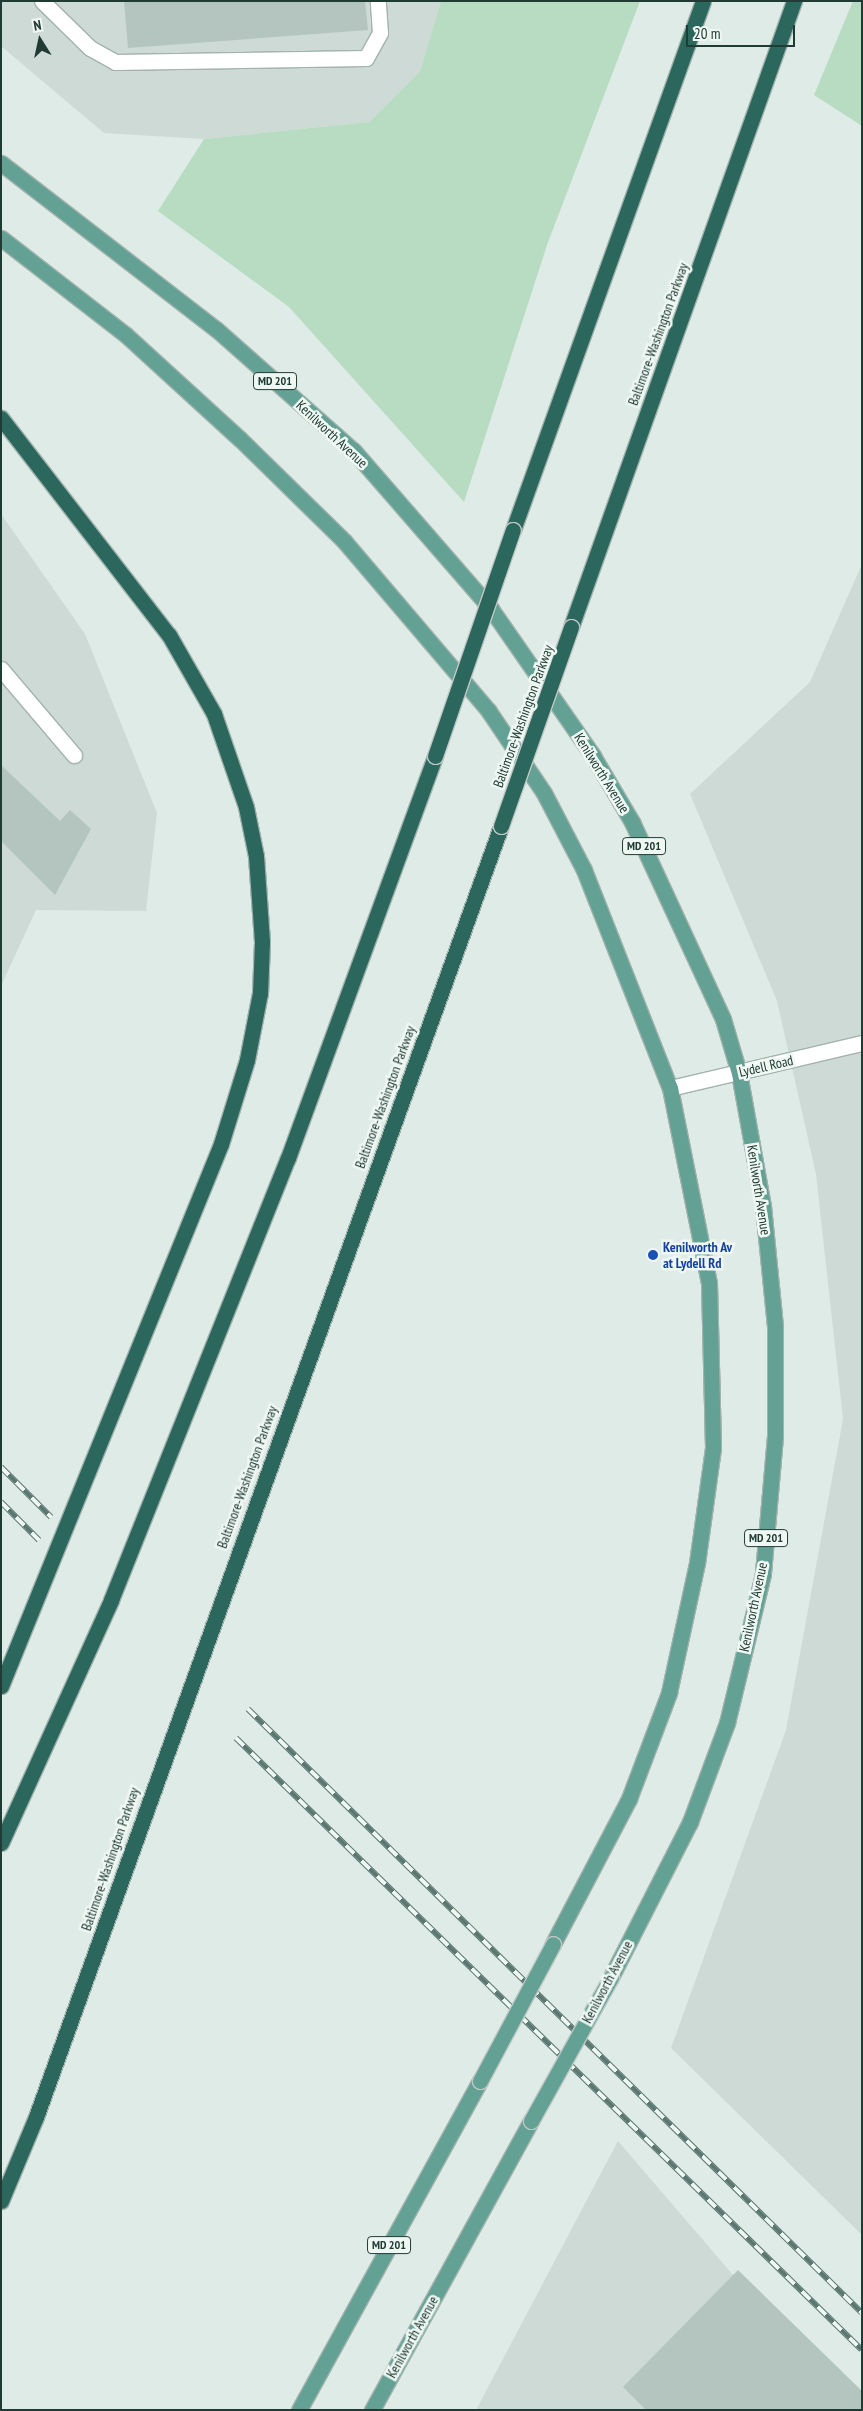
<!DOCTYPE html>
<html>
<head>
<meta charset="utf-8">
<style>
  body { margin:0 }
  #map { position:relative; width:863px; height:2411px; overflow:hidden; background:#dfebe6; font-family:"PT Sans Narrow",sans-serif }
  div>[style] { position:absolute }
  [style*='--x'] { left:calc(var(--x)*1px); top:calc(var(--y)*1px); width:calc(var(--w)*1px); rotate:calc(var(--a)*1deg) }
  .built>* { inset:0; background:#cddad5 }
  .green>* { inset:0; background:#b7dcc2 }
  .building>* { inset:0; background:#b4c5bf }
  .roads { filter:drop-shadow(1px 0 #a2b3ad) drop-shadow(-1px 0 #a2b3ad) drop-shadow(0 1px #a2b3ad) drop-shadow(0 -1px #a2b3ad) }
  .lane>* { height:15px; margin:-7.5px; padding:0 7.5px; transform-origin:7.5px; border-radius:7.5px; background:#fff }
  .street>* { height:15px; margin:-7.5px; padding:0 7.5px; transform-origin:7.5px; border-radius:7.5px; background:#fff }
  .primary>* { height:15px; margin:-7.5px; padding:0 7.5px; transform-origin:7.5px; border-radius:7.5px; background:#62a193 }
  .highway>* { height:15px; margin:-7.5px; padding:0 7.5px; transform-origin:7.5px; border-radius:7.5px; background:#2b675d }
  .rail>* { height:5.5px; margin-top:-2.75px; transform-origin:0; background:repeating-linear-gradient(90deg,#eff7f3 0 11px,#5a7770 0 22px); box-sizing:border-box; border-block:1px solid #5a7770 }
  .bridges { filter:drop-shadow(1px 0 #c1c8c6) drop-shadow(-1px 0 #c1c8c6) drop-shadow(0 1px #c1c8c6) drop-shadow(0 -1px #c1c8c6) }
  .primary-bridge>* { height:15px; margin:-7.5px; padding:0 7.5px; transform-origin:7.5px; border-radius:7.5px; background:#62a193 }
  .highway-bridge>* { height:15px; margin:-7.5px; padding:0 7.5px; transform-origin:7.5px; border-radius:7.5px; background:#2b675d }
  .dots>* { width:14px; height:14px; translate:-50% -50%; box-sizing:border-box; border:2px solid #eff7f3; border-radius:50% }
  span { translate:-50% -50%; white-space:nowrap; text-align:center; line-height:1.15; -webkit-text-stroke:5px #eff7f3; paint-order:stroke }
  .shield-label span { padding:1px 4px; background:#eff7f3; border:1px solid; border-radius:4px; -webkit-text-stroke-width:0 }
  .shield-label { font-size:12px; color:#203b34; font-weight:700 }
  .street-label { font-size:14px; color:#203b34 }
  .transit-label { font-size:14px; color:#164399; font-weight:700 }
  .left { translate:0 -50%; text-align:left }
  .frame { position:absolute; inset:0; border:2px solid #203b34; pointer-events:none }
  .north { position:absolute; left:15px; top:15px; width:50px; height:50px; -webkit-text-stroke:4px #eff7f3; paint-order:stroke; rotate:350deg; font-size:14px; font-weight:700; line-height:20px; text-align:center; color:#203b34 }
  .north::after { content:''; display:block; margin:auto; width:18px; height:22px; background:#203b34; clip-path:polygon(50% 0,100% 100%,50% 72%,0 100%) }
  .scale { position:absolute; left:686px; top:25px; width:109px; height:22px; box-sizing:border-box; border:2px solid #203b34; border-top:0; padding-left:6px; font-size:15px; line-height:18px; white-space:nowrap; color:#203b34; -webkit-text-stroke:4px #eff7f3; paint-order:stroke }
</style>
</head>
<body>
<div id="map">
  <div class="built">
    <i style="clip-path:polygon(1px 1px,441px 1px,420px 73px,369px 122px,204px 139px,104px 133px,1px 46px)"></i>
    <i style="clip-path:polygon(1px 514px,85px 634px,157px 813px,146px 911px,36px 910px,1px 986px)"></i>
    <i style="clip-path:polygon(862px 564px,862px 2235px,671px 2048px,786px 1730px,843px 1419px,816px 1174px,777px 1001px,690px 794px,810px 682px)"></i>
    <i style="clip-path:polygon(618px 2141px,733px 2275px,862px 2410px,476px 2410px)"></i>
  </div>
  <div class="green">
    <i style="clip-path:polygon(441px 1px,640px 1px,547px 245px,464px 502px,289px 307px,158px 211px,204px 139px,369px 122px,420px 72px)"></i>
    <i style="clip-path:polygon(853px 1px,862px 1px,862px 126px,814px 95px)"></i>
  </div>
  <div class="building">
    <i style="clip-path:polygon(124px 1px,365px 1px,368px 30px,128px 48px)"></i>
    <i style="clip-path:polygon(1px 765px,60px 821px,70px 810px,91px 829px,55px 895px,1px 841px)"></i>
    <i style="clip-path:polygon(738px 2270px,862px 2391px,862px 2410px,646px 2410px,623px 2387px)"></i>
  </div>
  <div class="roads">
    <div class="lane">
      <i style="--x:42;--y:1;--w:67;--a:44.4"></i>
      <i style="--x:90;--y:48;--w:29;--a:29"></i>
      <i style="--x:115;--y:62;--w:251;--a:-0.9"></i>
      <i style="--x:366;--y:58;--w:29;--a:-61"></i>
      <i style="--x:380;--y:33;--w:32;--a:-94"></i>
      <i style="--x:1;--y:669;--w:113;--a:49.7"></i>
    </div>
    <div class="street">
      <i style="--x:670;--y:1088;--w:197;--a:-13.2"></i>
    </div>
    <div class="primary">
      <i style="--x:1;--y:163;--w:272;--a:37.7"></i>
      <i style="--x:216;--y:329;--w:183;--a:41.5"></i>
      <i style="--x:353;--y:450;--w:211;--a:49"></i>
      <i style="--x:491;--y:609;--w:179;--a:55.2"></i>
      <i style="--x:593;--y:756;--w:77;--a:59.4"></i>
      <i style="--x:632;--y:822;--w:217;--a:65.2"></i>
      <i style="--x:723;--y:1019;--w:56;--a:73.5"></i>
      <i style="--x:739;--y:1073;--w:135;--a:79.8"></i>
      <i style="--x:763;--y:1206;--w:122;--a:84.3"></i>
      <i style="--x:775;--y:1327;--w:109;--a:90"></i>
      <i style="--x:775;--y:1436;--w:139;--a:95"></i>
      <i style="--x:763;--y:1574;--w:153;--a:103.6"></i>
      <i style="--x:727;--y:1723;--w:106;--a:110.5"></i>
      <i style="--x:690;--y:1822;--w:174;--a:117"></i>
      <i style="--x:1;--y:238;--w:158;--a:37.8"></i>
      <i style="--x:126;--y:335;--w:154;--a:42.4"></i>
      <i style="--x:240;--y:439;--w:147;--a:44.4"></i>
      <i style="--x:345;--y:542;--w:221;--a:49.6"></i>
      <i style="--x:488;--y:710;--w:100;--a:56"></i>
      <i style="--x:544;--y:793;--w:87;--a:62.5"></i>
      <i style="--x:584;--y:870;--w:234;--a:68.5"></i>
      <i style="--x:670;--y:1088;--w:199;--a:78.7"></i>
      <i style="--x:709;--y:1283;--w:165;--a:88.6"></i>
      <i style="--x:713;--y:1448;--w:116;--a:97.9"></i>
      <i style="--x:697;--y:1563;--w:133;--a:102.2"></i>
      <i style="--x:669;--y:1693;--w:113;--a:110.7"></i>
      <i style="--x:629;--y:1799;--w:164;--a:117.7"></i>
      <i style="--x:299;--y:2410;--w:376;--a:-61.2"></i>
      <i style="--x:372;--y:2410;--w:330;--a:-61.2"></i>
    </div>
    <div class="highway">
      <i style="--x:1;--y:418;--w:274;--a:52.3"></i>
      <i style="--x:169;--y:635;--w:91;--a:60.3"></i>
      <i style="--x:214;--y:714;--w:98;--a:71"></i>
      <i style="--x:246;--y:807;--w:50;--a:78.5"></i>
      <i style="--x:256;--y:856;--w:86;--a:86"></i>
      <i style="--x:262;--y:942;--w:51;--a:92.2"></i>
      <i style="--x:260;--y:993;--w:68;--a:101"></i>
      <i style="--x:247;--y:1060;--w:88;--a:107.2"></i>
      <i style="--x:221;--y:1144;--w:585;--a:112.09"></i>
      <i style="--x:513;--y:530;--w:562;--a:-70.24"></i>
      <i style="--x:571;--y:627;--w:665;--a:-70.39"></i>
      <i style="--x:1;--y:1843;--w:267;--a:-65.6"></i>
      <i style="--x:111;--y:1600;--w:476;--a:-68.2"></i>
      <i style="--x:288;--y:1158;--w:428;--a:-69.9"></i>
      <i style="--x:1;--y:2201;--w:91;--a:-67.4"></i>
      <i style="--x:36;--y:2117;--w:1372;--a:-70.19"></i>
    </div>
  </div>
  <div class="rail">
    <i style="--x:1;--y:1467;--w:71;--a:45"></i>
    <i style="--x:1;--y:1502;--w:54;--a:45"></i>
    <i style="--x:248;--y:1709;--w:861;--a:44.53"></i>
    <i style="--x:236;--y:1738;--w:875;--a:44.35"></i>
  </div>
  <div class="bridges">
    <div class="primary-bridge">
      <i style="--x:480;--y:2081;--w:155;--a:-61.9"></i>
      <i style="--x:531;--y:2121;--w:165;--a:-60.9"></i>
    </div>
    <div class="highway-bridge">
      <i style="--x:435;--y:756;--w:239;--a:-71"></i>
      <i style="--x:501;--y:826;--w:211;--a:-70.6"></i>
    </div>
  </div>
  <div class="dots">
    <i style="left:653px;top:1255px;background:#1a4fb4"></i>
  </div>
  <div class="shield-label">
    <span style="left:275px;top:381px">MD 201</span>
    <span style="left:644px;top:846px">MD 201</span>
    <span style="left:766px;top:1538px">MD 201</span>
    <span style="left:389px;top:2245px">MD 201</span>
  </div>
  <div class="street-label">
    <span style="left:658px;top:334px;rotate:-70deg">Baltimore-Washington Parkway</span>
    <span style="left:332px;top:434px;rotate:43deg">Kenilworth Avenue</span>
    <span style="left:523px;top:716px;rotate:-70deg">Baltimore-Washington Parkway</span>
    <span style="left:602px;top:773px;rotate:58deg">Kenilworth Avenue</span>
    <span style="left:766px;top:1066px;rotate:-13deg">Lydell Road</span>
    <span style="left:385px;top:1097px;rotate:-70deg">Baltimore-Washington Parkway</span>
    <span style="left:759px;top:1190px;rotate:81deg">Kenilworth Avenue</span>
    <span style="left:247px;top:1477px;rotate:-70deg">Baltimore-Washington Parkway</span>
    <span style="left:753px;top:1607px;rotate:-78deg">Kenilworth Avenue</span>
    <span style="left:110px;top:1859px;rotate:-71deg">Baltimore-Washington Parkway</span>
    <span style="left:607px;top:1982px;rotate:-62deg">Kenilworth Avenue</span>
    <span style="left:412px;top:2337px;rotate:-61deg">Kenilworth Avenue</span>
  </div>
  <div class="transit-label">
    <span class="left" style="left:663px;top:1255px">Kenilworth Av<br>at Lydell Rd</span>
  </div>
  <div class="frame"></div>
  <div class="north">N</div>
  <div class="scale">20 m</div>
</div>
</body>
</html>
